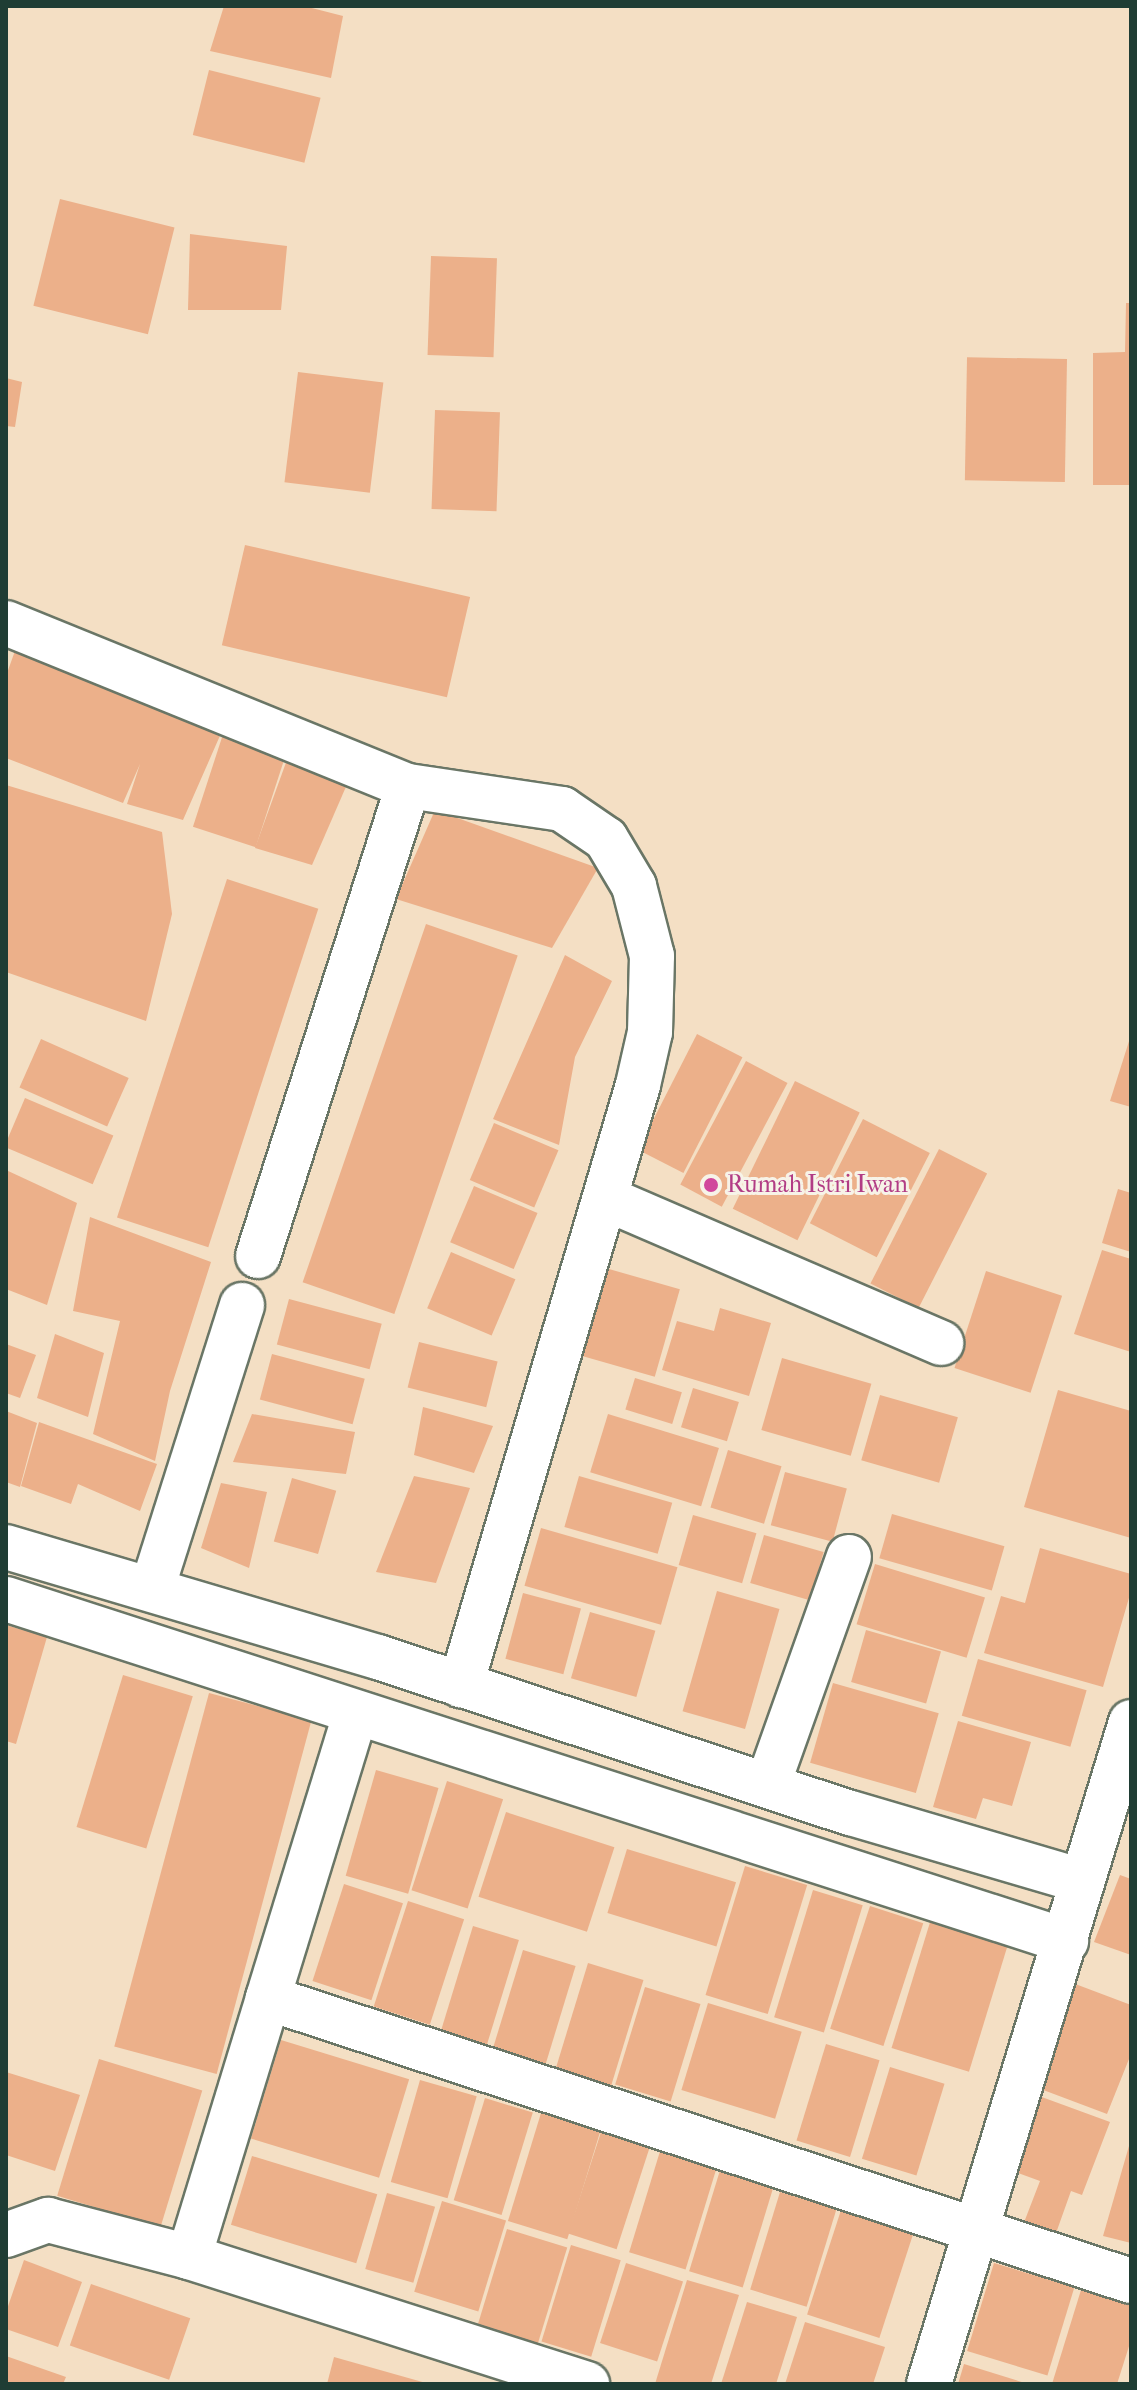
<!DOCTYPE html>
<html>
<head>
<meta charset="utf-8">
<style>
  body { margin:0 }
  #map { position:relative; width:1137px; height:2390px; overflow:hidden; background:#f4dfc4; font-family:"IM FELL French Canon",serif }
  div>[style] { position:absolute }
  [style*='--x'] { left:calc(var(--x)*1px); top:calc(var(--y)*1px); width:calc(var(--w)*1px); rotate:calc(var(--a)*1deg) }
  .building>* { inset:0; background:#ecb08a; transform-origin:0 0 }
  .roads { filter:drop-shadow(2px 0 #6a7666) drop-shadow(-2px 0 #6a7666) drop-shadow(0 2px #6a7666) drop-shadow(0 -2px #6a7666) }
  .minor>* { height:44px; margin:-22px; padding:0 22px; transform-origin:22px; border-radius:22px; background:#fff }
  .dots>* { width:22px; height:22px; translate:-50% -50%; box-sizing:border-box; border:4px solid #f7f3e8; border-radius:50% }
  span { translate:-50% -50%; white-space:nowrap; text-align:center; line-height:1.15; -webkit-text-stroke:6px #f7f3e8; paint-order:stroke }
  .hotel-label { font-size:24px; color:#b23c85 }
  .left { translate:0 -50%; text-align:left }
  .frame { position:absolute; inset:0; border:8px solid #1f3d34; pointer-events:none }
</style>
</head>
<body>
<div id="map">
  <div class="building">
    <i style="clip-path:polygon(224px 6px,304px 6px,343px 16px,331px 78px,210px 51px)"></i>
    <i style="left:209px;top:70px;width:115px;height:67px;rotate:14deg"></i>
    <i style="left:60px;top:199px;width:118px;height:110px;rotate:14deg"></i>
    <i style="clip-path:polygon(190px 234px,287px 246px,281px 310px,188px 310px)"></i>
    <i style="left:431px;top:256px;width:66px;height:99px;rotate:2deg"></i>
    <i style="clip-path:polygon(1126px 303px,1131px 303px,1131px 485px,1093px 485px,1093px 353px,1125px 352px)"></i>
    <i style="left:1067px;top:359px;width:123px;height:100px;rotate:91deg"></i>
    <i style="left:298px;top:372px;width:86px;height:111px;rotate:7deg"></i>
    <i style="clip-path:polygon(6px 378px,22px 382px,15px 427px,6px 426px)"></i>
    <i style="left:435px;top:410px;width:65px;height:99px;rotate:2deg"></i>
    <i style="left:245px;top:545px;width:231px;height:103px;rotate:13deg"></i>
    <i style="clip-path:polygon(16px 648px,226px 722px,183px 820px,127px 804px,140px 764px,123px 803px,6px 758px,6px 676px)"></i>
    <i style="left:226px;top:725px;width:66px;height:107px;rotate:18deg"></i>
    <i style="clip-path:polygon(292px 746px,355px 766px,312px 865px,255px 848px)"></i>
    <i style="clip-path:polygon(6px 785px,162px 832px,172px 914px,146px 1021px,6px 972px)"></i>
    <i style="clip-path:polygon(435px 810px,598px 868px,552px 948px,396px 899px)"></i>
    <i style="left:227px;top:879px;width:96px;height:356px;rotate:18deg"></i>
    <i style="left:426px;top:924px;width:97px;height:379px;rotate:19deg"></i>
    <i style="clip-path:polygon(565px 955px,612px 981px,575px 1057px,559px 1145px,493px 1119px)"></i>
    <i style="left:697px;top:1034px;width:51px;height:130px;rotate:27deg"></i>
    <i style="clip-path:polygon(1131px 1035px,1131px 1107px,1110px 1101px)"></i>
    <i style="left:41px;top:1039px;width:96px;height:53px;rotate:24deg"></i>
    <i style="left:746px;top:1061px;width:47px;height:140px;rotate:28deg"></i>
    <i style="left:795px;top:1081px;width:72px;height:142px;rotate:26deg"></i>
    <i style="left:25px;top:1098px;width:96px;height:53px;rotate:23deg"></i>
    <i style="left:863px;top:1119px;width:75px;height:117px;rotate:27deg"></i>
    <i style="left:494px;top:1123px;width:70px;height:62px;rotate:23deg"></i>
    <i style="left:939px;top:1149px;width:54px;height:151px;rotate:27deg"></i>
    <i style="clip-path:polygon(6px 1170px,77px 1203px,47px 1305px,6px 1289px)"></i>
    <i style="left:474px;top:1186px;width:69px;height:61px;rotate:23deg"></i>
    <i style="clip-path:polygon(1118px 1189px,1131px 1193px,1131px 1252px,1102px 1243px)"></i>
    <i style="clip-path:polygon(90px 1217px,211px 1262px,170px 1391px,155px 1461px,93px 1434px,120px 1321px,73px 1311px)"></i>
    <i style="clip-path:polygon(1102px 1250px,1131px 1259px,1131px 1352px,1074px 1334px)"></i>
    <i style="left:451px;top:1252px;width:70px;height:61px;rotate:23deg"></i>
    <i style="left:602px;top:1267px;width:81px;height:91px;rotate:16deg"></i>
    <i style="left:986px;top:1271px;width:80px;height:102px;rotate:18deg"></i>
    <i style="left:289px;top:1299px;width:96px;height:47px;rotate:15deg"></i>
    <i style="clip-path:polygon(720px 1308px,771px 1323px,749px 1396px,662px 1370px,677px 1321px,714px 1331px)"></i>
    <i style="clip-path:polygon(55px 1334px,104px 1353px,88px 1417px,37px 1398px)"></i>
    <i style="left:419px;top:1342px;width:81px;height:47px;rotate:14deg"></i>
    <i style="clip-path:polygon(6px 1344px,36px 1355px,20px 1398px,6px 1393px)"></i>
    <i style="left:272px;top:1354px;width:96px;height:47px;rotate:15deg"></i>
    <i style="left:782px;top:1358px;width:93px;height:75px;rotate:16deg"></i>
    <i style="left:635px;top:1378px;width:49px;height:33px;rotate:17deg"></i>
    <i style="left:693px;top:1388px;width:48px;height:41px;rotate:17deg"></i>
    <i style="clip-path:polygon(1058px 1390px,1131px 1411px,1131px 1538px,1024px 1507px)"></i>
    <i style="left:880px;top:1395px;width:81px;height:68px;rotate:16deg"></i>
    <i style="clip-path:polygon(423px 1407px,493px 1426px,474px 1473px,414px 1455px)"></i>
    <i style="clip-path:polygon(6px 1411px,37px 1423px,20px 1487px,6px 1482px)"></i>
    <i style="clip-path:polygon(252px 1414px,355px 1432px,346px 1474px,233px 1462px)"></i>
    <i style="left:608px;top:1414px;width:116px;height:61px;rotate:17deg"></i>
    <i style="clip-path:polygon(39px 1422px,157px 1464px,140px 1511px,78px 1484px,71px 1504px,21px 1486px)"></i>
    <i style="left:728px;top:1450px;width:56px;height:60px;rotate:17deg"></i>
    <i style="left:785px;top:1472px;width:64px;height:55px;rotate:15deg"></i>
    <i style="clip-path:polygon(414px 1476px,470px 1488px,436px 1583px,376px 1572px)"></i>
    <i style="left:579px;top:1476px;width:97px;height:53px;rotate:16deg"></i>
    <i style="left:292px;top:1478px;width:46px;height:66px;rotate:16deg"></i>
    <i style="clip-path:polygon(221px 1483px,267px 1492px,249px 1568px,201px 1548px)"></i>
    <i style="left:892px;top:1514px;width:117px;height:46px;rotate:16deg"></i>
    <i style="left:693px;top:1515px;width:66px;height:52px;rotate:16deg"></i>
    <i style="left:541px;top:1528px;width:142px;height:60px;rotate:16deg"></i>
    <i style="left:764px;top:1535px;width:62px;height:50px;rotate:16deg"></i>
    <i style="clip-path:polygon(1040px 1548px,1131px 1574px,1131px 1591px,1103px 1687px,984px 1653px,1001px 1596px,1025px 1603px)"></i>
    <i style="left:875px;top:1564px;width:115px;height:63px;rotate:17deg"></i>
    <i style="left:717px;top:1591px;width:65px;height:125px;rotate:16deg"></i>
    <i style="left:523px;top:1593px;width:60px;height:68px;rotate:15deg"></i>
    <i style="left:590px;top:1612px;width:68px;height:69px;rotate:16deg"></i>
    <i style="clip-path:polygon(6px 1625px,47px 1637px,16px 1744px,6px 1741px)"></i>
    <i style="left:866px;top:1630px;width:78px;height:54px;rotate:16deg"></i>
    <i style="left:978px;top:1659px;width:113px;height:59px;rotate:16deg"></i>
    <i style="left:123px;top:1675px;width:73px;height:159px;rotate:17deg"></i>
    <i style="left:833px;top:1683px;width:110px;height:83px;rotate:16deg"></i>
    <i style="left:209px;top:1693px;width:106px;height:366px;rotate:15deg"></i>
    <i style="clip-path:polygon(958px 1721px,1031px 1742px,1012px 1806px,983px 1798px,976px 1819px,933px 1807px)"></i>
    <i style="left:376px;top:1770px;width:65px;height:110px;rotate:16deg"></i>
    <i style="left:447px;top:1781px;width:59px;height:115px;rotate:18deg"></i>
    <i style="left:506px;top:1812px;width:114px;height:89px;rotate:18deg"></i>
    <i style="left:627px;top:1849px;width:114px;height:67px;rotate:17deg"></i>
    <i style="left:745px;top:1866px;width:65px;height:135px;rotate:17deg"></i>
    <i style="clip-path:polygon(1120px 1875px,1131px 1879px,1131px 1955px,1094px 1942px)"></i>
    <i style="left:344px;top:1884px;width:62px;height:102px;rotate:18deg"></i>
    <i style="left:813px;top:1890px;width:52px;height:133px;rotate:17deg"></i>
    <i style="left:408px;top:1901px;width:59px;height:111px;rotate:18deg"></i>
    <i style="left:870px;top:1906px;width:56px;height:129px;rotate:18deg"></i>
    <i style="left:931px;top:1919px;width:81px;height:135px;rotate:17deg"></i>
    <i style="left:473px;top:1926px;width:48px;height:115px;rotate:17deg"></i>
    <i style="left:523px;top:1950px;width:55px;height:106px;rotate:17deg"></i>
    <i style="left:588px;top:1963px;width:58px;height:115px;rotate:17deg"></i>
    <i style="clip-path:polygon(1070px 1982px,1131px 2005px,1131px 2054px,1107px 2114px,1030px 2085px)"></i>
    <i style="left:645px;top:1987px;width:58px;height:102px;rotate:17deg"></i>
    <i style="left:708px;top:2003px;width:98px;height:91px;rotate:17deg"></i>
    <i style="left:281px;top:2040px;width:134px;height:103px;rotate:17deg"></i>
    <i style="left:826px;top:2044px;width:56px;height:101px;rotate:17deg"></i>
    <i style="left:99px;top:2059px;width:108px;height:143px;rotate:17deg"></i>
    <i style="left:890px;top:2067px;width:57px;height:96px;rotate:17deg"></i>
    <i style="clip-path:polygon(6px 2072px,80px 2095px,55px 2171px,6px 2155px)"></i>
    <i style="left:420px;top:2080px;width:59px;height:106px;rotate:16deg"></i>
    <i style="clip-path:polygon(1039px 2096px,1110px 2122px,1082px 2195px,1071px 2191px,1050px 2250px,1018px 2238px,1040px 2181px,1010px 2170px)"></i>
    <i style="left:485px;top:2098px;width:50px;height:107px;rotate:17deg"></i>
    <i style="left:541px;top:2113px;width:62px;height:113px;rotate:17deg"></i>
    <i style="left:603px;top:2126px;width:51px;height:113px;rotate:18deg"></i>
    <i style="clip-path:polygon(1131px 2139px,1131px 2243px,1103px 2236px)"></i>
    <i style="left:661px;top:2148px;width:59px;height:109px;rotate:17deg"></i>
    <i style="left:252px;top:2156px;width:131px;height:72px;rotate:17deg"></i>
    <i style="left:721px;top:2167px;width:56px;height:109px;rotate:17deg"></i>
    <i style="left:780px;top:2192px;width:59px;height:102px;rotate:17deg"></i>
    <i style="left:387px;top:2193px;width:50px;height:79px;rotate:16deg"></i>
    <i style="left:442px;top:2201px;width:67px;height:95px;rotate:17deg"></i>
    <i style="left:842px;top:2207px;width:76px;height:113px;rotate:18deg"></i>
    <i style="left:507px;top:2229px;width:63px;height:105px;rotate:17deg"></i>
    <i style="left:571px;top:2245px;width:52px;height:101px;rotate:17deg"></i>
    <i style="clip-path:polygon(24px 2260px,82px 2282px,58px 2347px,6px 2329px,6px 2312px)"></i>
    <i style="left:626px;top:2263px;width:60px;height:84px;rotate:18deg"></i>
    <i style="left:994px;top:2263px;width:84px;height:92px;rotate:17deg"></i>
    <i style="clip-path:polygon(1085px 2277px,1131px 2290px,1131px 2340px,1117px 2384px,1052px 2384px)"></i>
    <i style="clip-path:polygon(687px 2280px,739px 2295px,711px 2384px,655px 2384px)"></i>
    <i style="left:91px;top:2284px;width:105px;height:65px;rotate:19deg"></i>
    <i style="clip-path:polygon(747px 2302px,797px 2317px,776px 2384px,721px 2384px)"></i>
    <i style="clip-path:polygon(805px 2322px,885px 2347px,873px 2384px,785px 2384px)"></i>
    <i style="clip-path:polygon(6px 2356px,66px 2377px,63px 2384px,6px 2384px)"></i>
    <i style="clip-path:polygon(334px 2357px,426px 2383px,426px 2384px,327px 2384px)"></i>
    <i style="clip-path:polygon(964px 2364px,1025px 2383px,1025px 2384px,958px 2384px)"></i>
  </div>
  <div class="roads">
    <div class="minor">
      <i style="--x:6;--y:623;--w:434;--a:22.1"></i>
      <i style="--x:408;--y:786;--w:156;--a:8.5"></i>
      <i style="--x:562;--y:809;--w:53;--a:34.3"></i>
      <i style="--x:606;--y:839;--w:55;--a:59.2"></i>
      <i style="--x:634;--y:886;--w:72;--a:75.6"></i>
      <i style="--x:652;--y:956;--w:76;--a:91.5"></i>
      <i style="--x:650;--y:1032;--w:54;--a:102.8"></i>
      <i style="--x:638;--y:1085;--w:626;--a:106.44"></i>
      <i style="--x:607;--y:1199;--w:364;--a:23.3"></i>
      <i style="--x:258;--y:1256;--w:493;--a:-72.3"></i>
      <i style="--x:6;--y:1547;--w:388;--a:16.5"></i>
      <i style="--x:378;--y:1657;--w:498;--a:18.3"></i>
      <i style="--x:851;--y:1813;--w:241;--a:16.4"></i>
      <i style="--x:152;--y:1589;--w:298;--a:-72.4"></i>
      <i style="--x:6;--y:1599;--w:1114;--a:17.88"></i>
      <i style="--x:355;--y:1715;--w:296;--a:107.1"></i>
      <i style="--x:268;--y:1998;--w:908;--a:18.16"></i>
      <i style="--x:768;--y:1784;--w:241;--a:-70.4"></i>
      <i style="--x:6;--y:2235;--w:45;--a:-19.7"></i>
      <i style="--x:48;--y:2220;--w:146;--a:14.7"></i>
      <i style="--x:189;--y:2257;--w:418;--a:17.7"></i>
      <i style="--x:189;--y:2257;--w:271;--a:-73"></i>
      <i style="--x:929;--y:2384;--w:692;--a:-73.03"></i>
    </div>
  </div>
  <div class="dots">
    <i style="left:711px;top:1185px;background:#d1479c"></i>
  </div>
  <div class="hotel-label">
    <span class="left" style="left:727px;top:1185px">Rumah Istri Iwan</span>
  </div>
  <div class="frame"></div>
</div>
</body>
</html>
